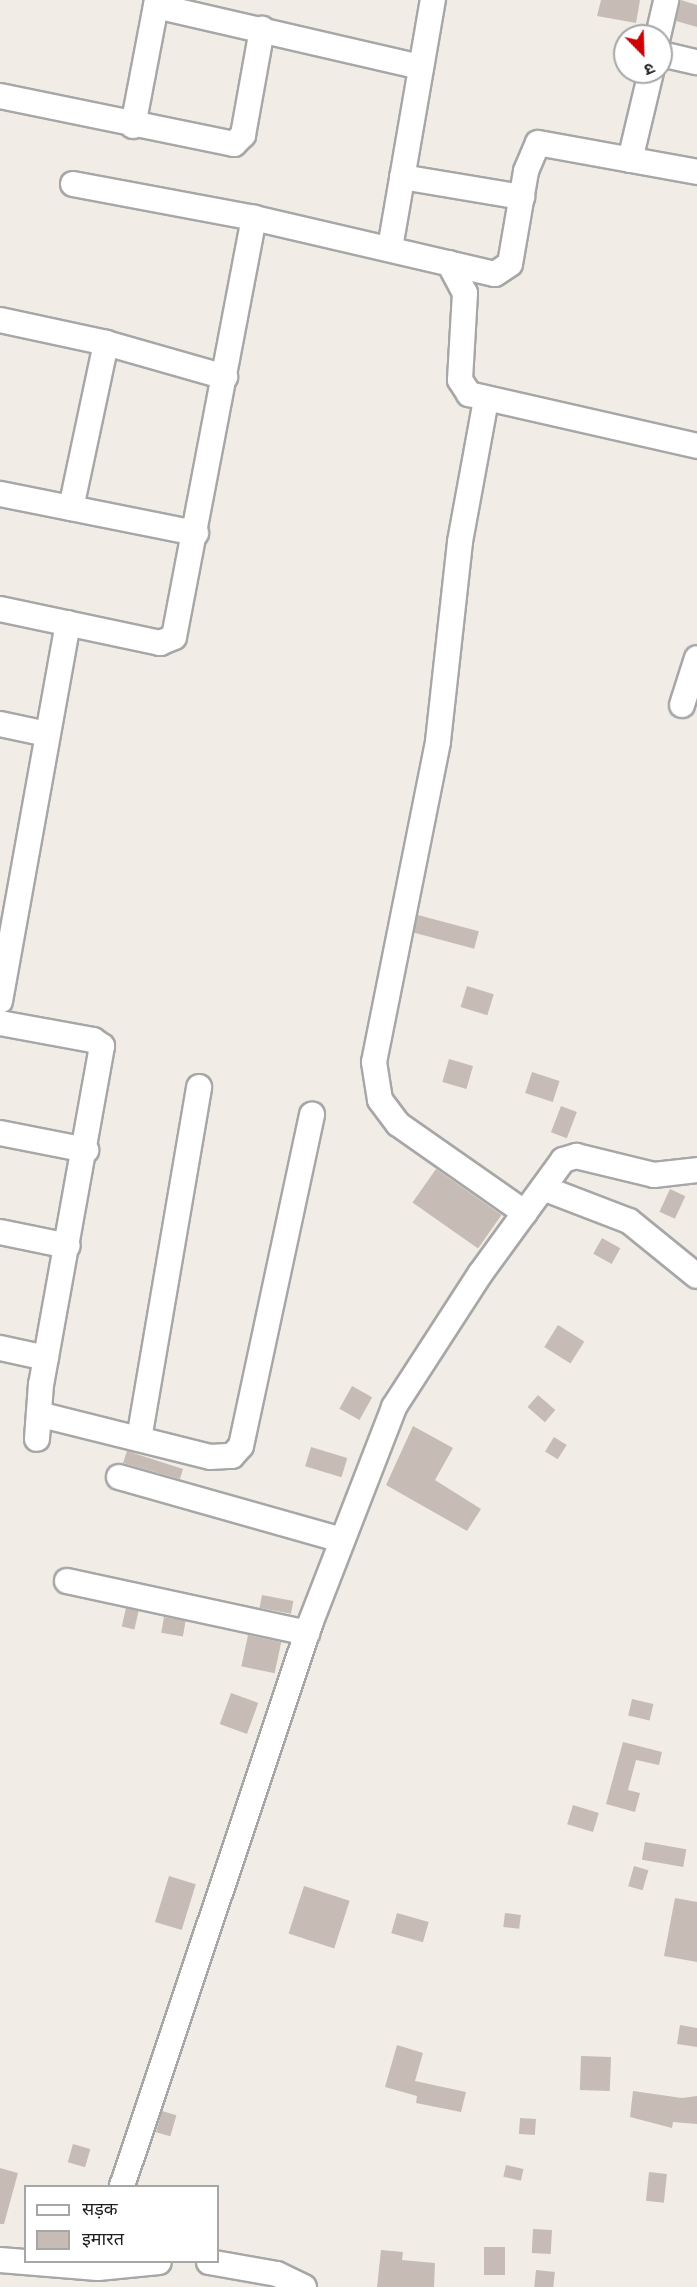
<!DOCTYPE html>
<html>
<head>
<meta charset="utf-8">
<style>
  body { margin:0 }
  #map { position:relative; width:697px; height:2287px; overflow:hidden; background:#f1ede6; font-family:"Public Sans","Noto Sans Devanagari",sans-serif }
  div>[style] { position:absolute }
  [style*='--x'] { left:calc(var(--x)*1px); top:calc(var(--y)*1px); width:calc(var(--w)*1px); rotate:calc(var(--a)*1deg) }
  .building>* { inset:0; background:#c6bcb5; transform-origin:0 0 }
  .roads { filter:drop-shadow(2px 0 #a7a7a7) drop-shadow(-2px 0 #a7a7a7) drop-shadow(0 2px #a7a7a7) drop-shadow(0 -2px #a7a7a7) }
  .minor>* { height:24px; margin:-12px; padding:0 12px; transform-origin:12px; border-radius:12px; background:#fff }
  span { translate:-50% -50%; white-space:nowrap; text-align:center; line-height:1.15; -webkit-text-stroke:4.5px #fff; paint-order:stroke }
  .legend { position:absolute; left:24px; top:2185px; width:195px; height:78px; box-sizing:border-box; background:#fff; border:2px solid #a6a6a6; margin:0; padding:8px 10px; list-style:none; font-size:18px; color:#202020 }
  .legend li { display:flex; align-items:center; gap:12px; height:30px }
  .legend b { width:30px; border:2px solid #a6a6a6 }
  .north { position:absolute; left:613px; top:24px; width:60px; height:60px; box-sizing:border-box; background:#fff; border:2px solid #a6a6a6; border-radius:50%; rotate:157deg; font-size:16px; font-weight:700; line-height:24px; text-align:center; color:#202020 }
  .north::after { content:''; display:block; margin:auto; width:21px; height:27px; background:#cf0004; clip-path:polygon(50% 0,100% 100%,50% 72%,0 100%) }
</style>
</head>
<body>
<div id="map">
  <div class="building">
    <i style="clip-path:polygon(601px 0,640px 0,636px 23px,597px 16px)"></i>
    <i style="clip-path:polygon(681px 0,697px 5px,697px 27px,676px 21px)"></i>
    <i style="left:418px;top:915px;width:63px;height:18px;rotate:15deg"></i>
    <i style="left:467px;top:986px;width:28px;height:22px;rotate:17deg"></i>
    <i style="left:449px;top:1059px;width:25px;height:24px;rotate:16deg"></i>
    <i style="left:532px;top:1072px;width:29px;height:22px;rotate:18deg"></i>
    <i style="left:561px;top:1106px;width:17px;height:28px;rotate:21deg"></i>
    <i style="left:436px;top:1169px;width:80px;height:41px;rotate:35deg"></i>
    <i style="left:670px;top:1189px;width:17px;height:25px;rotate:25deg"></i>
    <i style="left:602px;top:1238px;width:21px;height:18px;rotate:29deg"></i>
    <i style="left:558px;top:1325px;width:31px;height:26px;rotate:32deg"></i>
    <i style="left:352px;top:1386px;width:23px;height:26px;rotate:29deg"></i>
    <i style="left:538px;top:1395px;width:23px;height:16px;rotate:41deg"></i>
    <i style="clip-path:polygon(413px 1426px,453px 1448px,435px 1480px,481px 1509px,467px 1531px,386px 1485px)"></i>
    <i style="left:554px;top:1437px;width:15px;height:17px;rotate:32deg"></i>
    <i style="left:311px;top:1447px;width:38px;height:20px;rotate:17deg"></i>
    <i style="clip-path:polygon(127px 1451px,183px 1469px,180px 1479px,123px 1463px)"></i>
    <i style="left:262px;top:1595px;width:32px;height:13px;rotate:11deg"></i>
    <i style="left:126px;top:1608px;width:13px;height:19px;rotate:13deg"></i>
    <i style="left:164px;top:1617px;width:22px;height:16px;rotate:10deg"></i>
    <i style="left:248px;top:1635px;width:34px;height:32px;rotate:12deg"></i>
    <i style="left:231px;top:1693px;width:29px;height:33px;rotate:20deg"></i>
    <i style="left:632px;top:1699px;width:22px;height:17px;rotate:13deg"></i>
    <i style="clip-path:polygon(623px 1742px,662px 1752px,659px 1765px,636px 1760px,628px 1790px,640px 1793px,635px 1812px,606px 1804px)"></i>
    <i style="left:573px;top:1805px;width:27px;height:20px;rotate:17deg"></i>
    <i style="left:645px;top:1842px;width:42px;height:18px;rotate:10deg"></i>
    <i style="left:634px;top:1866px;width:15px;height:21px;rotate:16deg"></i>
    <i style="left:169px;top:1876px;width:28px;height:48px;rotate:17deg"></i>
    <i style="left:304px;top:1886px;width:48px;height:50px;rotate:18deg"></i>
    <i style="clip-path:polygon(675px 1898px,697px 1902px,697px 1962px,664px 1956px)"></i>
    <i style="left:397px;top:1913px;width:33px;height:21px;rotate:16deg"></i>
    <i style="left:505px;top:1913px;width:16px;height:14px;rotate:7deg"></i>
    <i style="clip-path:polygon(680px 2025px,697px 2028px,697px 2047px,677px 2044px)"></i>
    <i style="clip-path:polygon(397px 2045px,423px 2053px,415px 2081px,466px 2092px,461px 2112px,416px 2103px,417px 2096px,385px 2087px)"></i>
    <i style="left:581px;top:2056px;width:30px;height:34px;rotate:2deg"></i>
    <i style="clip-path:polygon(633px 2091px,682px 2098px,697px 2096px,697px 2124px,673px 2122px,672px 2128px,630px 2117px)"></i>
    <i style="left:162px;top:2111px;width:15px;height:22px;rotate:16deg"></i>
    <i style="left:520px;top:2118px;width:16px;height:16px;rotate:4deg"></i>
    <i style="left:73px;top:2144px;width:18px;height:19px;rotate:16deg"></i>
    <i style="left:506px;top:2165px;width:18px;height:12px;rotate:13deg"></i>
    <i style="clip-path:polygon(0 2168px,18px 2173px,4px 2224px,0 2224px)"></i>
    <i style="left:649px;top:2172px;width:18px;height:29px;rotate:6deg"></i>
    <i style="left:533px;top:2229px;width:19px;height:24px;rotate:3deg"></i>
    <i style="left:484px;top:2247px;width:21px;height:28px"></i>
    <i style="clip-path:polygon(381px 2250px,403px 2252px,402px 2260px,435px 2263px,434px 2287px,377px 2287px)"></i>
    <i style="left:536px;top:2270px;width:19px;height:17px;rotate:6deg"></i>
  </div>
  <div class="roads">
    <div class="minor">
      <i style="--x:156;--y:6;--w:272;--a:13"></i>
      <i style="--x:658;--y:36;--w:37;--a:-77"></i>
      <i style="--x:661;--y:54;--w:37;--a:13"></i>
      <i style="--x:0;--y:96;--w:239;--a:11.6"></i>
      <i style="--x:234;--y:144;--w:13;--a:-45"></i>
      <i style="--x:243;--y:135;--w:108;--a:-79.8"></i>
      <i style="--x:133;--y:126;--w:128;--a:-79.2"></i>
      <i style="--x:630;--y:160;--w:90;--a:-76.6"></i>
      <i style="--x:402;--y:177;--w:122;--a:9.5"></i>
      <i style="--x:73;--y:184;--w:184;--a:10.6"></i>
      <i style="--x:254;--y:218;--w:247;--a:13.1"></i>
      <i style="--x:495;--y:274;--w:18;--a:-34"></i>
      <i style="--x:510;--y:264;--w:94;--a:-80.2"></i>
      <i style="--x:526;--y:171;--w:30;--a:-67"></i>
      <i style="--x:538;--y:143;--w:162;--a:10.3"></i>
      <i style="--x:390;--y:248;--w:252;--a:-80.2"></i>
      <i style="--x:449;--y:263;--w:34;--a:62"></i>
      <i style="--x:465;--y:293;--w:87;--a:93.3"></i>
      <i style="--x:460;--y:380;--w:17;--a:57"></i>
      <i style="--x:469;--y:394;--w:234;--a:12.8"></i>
      <i style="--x:0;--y:320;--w:108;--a:12.2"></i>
      <i style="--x:106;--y:343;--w:124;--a:15.9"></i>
      <i style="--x:486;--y:400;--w:144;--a:100.4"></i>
      <i style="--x:460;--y:542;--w:201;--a:96.3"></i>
      <i style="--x:438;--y:742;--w:326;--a:101.3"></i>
      <i style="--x:374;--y:1062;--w:38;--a:81"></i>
      <i style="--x:380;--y:1100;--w:30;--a:53"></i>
      <i style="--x:398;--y:1124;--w:155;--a:35"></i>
      <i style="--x:0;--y:494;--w:200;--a:11.3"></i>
      <i style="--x:71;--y:508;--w:169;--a:-78"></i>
      <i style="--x:0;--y:609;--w:164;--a:12"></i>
      <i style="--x:160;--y:643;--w:15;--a:-23"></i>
      <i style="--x:174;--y:637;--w:427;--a:-79.2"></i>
      <i style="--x:682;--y:705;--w:49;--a:-72.3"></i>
      <i style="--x:0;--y:724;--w:48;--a:12"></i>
      <i style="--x:0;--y:1001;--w:384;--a:-79.8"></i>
      <i style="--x:0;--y:1023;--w:95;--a:10.4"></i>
      <i style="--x:93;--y:1040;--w:11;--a:34"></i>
      <i style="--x:102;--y:1046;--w:343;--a:100.2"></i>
      <i style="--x:41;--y:1384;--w:55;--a:94.2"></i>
      <i style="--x:0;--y:1133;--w:88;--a:11.2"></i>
      <i style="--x:543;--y:1188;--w:92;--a:21"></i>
      <i style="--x:629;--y:1221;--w:87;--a:39"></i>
      <i style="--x:0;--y:1232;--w:69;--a:11.6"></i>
      <i style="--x:0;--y:1348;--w:47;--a:12.3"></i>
      <i style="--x:42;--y:1415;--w:173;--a:14"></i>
      <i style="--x:210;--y:1457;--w:22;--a:-3"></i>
      <i style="--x:232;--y:1456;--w:13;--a:-48"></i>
      <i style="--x:241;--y:1446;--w:339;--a:-77.9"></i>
      <i style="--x:139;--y:1439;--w:357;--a:-80.3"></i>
      <i style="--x:119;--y:1477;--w:231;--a:15.8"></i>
      <i style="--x:67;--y:1581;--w:246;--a:12.2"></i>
      <i style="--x:122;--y:2186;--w:593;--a:-71.5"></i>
      <i style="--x:310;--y:1624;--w:233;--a:-68.8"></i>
      <i style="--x:394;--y:1407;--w:158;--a:-57.1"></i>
      <i style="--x:480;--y:1274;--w:141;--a:-53.9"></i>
      <i style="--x:563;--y:1160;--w:14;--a:-17"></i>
      <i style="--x:576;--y:1156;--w:80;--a:13.7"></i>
      <i style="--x:654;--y:1175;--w:43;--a:-6.6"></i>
      <i style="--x:0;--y:2260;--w:98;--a:4.7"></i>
      <i style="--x:98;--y:2268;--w:61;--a:-5.6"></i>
      <i style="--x:209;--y:2262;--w:69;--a:10"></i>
      <i style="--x:277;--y:2274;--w:30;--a:26"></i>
    </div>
  </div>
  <ul class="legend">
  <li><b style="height:8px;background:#fff"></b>सड़क</li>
  <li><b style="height:16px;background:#c6bcb5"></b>इमारत</li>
  </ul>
  <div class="north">उ</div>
</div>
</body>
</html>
